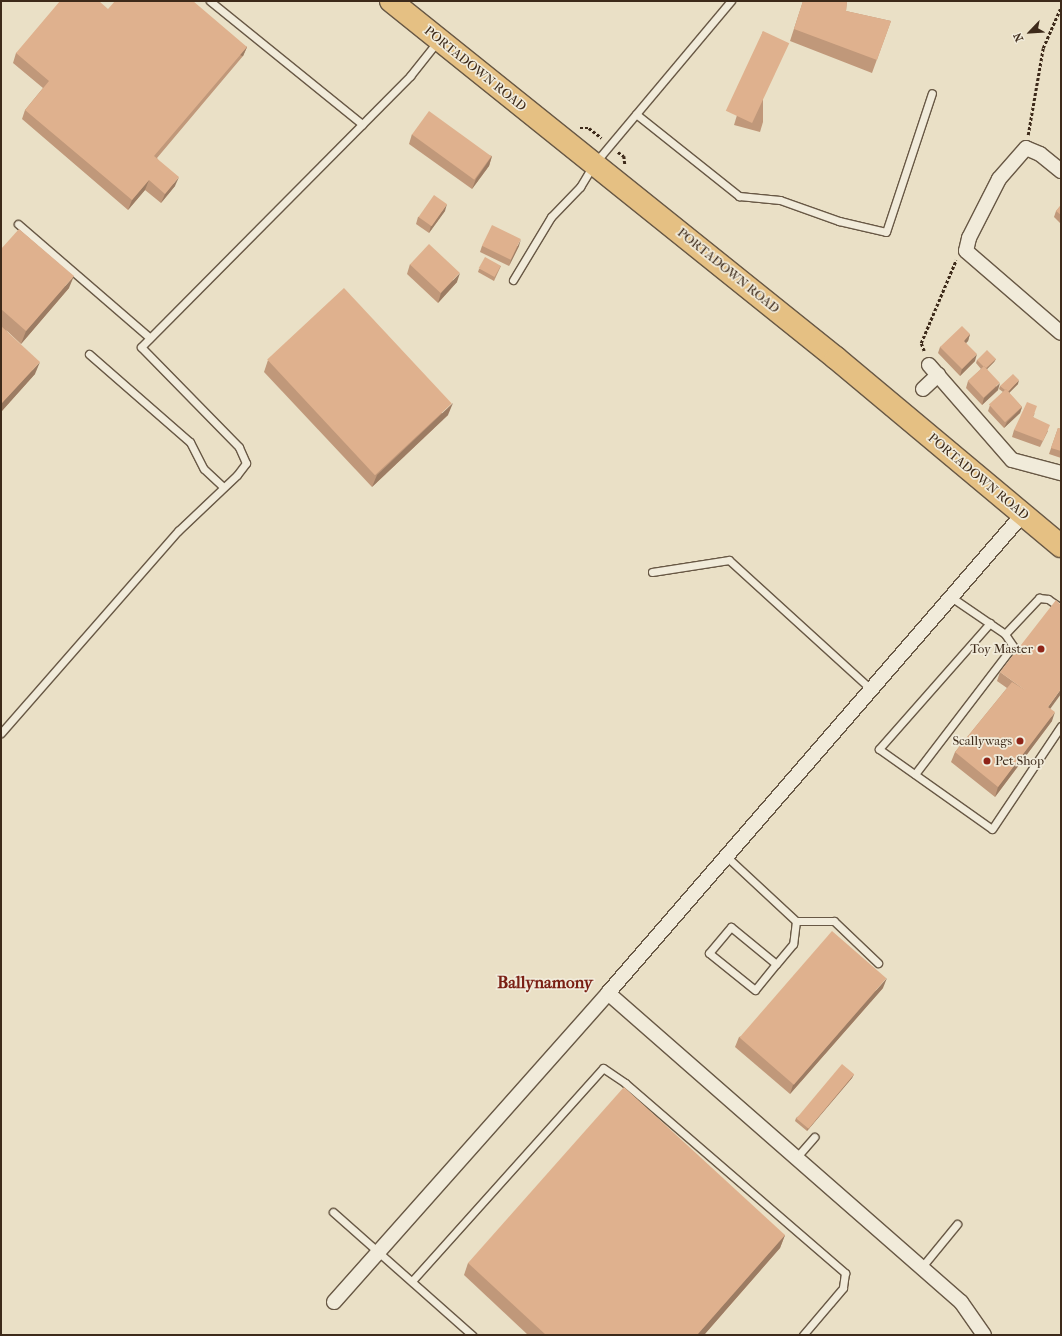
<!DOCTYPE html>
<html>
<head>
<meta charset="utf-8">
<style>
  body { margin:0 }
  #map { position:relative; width:1062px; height:1336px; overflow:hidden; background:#eae0c6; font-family:"IM FELL French Canon",serif }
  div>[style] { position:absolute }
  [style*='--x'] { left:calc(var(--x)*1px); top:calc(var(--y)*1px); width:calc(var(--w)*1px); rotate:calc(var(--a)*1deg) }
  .path>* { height:2.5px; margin-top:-1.25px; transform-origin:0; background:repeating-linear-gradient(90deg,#3d2a1a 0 3px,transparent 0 5px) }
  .roads { filter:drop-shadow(1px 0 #685845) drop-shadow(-1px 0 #685845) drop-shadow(0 1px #685845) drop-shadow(0 -1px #685845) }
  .lane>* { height:7px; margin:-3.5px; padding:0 3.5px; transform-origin:3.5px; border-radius:3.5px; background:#f1ebda }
  .street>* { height:14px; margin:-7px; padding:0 7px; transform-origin:7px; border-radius:7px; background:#f1ebda }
  .highway>* { height:22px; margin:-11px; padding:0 11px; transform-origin:11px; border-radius:11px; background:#e5c083 }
  .wall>* { inset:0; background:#c0987a }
  .shaded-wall>* { inset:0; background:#9c7c63; transform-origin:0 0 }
  .building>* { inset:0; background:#dfb18e; transform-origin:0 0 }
  .dots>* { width:11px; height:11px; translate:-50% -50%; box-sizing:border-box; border:2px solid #f1ebda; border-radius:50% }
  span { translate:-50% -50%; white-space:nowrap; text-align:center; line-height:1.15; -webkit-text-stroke:3.5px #f1ebda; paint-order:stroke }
  .street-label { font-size:13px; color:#3d2a1a }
  .poi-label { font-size:13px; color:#3d2a1a }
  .right { translate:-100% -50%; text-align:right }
  .left { translate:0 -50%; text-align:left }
  .district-label { font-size:17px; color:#7a1f14; font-weight:700 }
  .frame { position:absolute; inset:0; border:2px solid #3d2a1a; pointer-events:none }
  .north { position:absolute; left:1010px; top:12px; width:40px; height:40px; -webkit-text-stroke:3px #f1ebda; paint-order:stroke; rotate:245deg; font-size:11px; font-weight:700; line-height:16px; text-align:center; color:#3d2a1a }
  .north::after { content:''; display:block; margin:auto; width:14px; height:18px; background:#3d2a1a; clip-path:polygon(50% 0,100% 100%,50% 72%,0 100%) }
</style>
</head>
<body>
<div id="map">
  <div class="path">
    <i style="--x:580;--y:128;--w:9;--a:0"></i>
    <i style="--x:589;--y:128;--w:16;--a:38"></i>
    <i style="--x:1028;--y:135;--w:88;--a:-80.2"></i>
    <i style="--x:1043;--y:48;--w:45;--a:-66.3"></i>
    <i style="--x:618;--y:152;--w:7;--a:34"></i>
    <i style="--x:624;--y:156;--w:8;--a:83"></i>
    <i style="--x:924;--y:351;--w:9;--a:-111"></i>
    <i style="--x:921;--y:343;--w:90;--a:-67.1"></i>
  </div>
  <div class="roads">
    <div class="lane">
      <i style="--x:210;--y:1;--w:196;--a:39"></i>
      <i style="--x:636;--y:114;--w:132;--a:38.5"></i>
      <i style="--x:739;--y:196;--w:41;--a:5.6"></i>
      <i style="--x:780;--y:200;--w:63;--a:19.6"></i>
      <i style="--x:839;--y:221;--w:48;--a:13.2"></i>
      <i style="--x:886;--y:232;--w:146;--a:-71.7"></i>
      <i style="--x:18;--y:224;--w:174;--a:40.8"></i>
      <i style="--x:513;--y:280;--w:74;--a:-58.9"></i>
      <i style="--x:551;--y:217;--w:42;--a:-46"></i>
      <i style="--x:580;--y:187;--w:27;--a:-59"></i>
      <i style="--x:594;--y:164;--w:213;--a:-50"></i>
      <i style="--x:89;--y:354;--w:134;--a:41.1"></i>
      <i style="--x:190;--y:442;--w:30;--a:63"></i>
      <i style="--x:204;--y:469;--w:26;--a:43"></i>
      <i style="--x:652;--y:572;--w:78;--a:-8.9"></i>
      <i style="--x:729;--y:560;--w:192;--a:42.3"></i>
      <i style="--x:951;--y:597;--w:65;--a:34.4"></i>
      <i style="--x:1005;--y:634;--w:50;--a:-46.6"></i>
      <i style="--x:1039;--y:598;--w:9;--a:6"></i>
      <i style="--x:1048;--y:599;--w:16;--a:35"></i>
      <i style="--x:990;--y:623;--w:168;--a:131.4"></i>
      <i style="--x:879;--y:749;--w:138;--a:35.3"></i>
      <i style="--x:992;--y:829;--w:124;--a:-56.2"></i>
      <i style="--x:1;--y:733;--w:269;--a:-48.8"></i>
      <i style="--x:178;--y:531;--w:81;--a:-43.5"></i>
      <i style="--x:237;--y:475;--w:15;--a:-53"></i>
      <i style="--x:246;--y:463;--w:17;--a:-114"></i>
      <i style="--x:239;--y:447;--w:140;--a:-134.4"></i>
      <i style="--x:141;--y:347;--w:382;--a:-45.2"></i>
      <i style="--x:410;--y:76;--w:43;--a:-51.5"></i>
      <i style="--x:915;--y:774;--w:161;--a:-52.6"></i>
      <i style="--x:1013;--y:646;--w:14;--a:-124"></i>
      <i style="--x:726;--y:856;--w:96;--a:42.9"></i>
      <i style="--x:796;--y:921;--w:23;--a:97"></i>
      <i style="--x:793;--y:944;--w:26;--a:130"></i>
      <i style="--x:776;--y:964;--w:33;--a:129"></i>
      <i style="--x:755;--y:990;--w:59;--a:-141.2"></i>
      <i style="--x:709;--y:953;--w:34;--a:-50"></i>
      <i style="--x:731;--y:927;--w:58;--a:39.4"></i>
      <i style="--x:796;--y:921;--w:38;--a:0"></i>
      <i style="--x:834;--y:921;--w:61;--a:43.7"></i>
      <i style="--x:796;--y:1158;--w:28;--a:-49"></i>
      <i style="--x:333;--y:1212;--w:186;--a:41.5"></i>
      <i style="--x:921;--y:1268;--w:57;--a:-50.7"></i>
      <i style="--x:412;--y:1281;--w:286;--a:-48.1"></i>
      <i style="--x:603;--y:1068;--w:27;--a:34"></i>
      <i style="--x:625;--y:1083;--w:291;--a:40.8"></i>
      <i style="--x:845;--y:1273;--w:15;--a:98"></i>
      <i style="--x:843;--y:1288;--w:62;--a:130.4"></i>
    </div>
    <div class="street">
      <i style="--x:1061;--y:171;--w:27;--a:-141"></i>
      <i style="--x:1040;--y:154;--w:15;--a:-157"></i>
      <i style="--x:1026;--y:148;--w:41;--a:131.1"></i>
      <i style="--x:999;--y:179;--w:66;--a:117"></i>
      <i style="--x:969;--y:238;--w:13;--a:103"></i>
      <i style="--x:966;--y:251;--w:125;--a:40.8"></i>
      <i style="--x:929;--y:365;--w:126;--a:48.9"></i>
      <i style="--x:1012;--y:460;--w:51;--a:14.9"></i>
      <i style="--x:923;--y:389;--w:21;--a:-43"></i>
      <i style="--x:608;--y:993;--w:469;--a:41.2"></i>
      <i style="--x:961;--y:1302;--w:40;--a:55.1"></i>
      <i style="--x:334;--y:1302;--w:413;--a:-48.4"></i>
      <i style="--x:608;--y:993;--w:634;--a:-49.09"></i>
    </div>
    <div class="highway">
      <i style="--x:391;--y:1;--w:571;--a:38.74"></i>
      <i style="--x:836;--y:358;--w:293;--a:39.9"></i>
    </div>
  </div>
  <div class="wall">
    <i style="clip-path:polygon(803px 1px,847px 1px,846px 11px,891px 21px,872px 73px,790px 41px)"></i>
    <i style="clip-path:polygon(108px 9px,247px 47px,243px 56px,157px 158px,175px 186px,161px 203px,145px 190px,128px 210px,22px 119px,25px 110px,43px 88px,13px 63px,16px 53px)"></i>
    <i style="clip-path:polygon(763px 31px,763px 122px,760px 132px,734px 125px,760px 40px)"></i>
    <i style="clip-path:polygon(412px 134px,492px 156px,489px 166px,472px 189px,409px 144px)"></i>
    <i style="clip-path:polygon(1061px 205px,1061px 224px,1054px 217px,1056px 211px)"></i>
    <i style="clip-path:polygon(445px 211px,429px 233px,416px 224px,418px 217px)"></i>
    <i style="clip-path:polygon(482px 246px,519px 246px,509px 266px,480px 252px)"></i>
    <i style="clip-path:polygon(1px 249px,69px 288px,21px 344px,6px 330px,35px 374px,1px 412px)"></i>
    <i style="clip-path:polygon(410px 264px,457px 282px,438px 303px,407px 274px)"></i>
    <i style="clip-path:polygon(501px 266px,494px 281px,478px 272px,479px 269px)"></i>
    <i style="clip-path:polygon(970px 334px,968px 341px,966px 343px,975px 361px,960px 376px,938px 353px,940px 347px)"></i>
    <i style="clip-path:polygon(996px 359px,994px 362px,987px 369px,998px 390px,982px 405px,966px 388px,968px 381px,981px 369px,976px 363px,977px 360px)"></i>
    <i style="clip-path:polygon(268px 360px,448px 415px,372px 487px,264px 372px)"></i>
    <i style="clip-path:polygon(1018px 384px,1009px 393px,1022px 407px,1020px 413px,1004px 428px,988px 411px,990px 405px,1003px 392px,999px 389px,1000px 386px)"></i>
    <i style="clip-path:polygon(1035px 413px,1033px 417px,1048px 431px,1040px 447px,1012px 437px,1014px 430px)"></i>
    <i style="clip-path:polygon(1058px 428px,1061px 429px,1061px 458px,1049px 454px)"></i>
    <i style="clip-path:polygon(1000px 672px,1050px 708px,1052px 721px,995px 797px,951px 762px,955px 752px,1007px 688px,997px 681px)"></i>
    <i style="clip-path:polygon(883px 988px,790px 1094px,735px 1047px,739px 1037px)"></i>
    <i style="clip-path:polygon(854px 1074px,852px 1078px,807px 1131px,795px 1121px,796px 1118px)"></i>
    <i style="clip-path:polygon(785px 1235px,780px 1248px,704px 1335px,528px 1335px,464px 1275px,468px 1263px)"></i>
  </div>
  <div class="shaded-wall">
    <i style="left:247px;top:47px;width:10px;height:143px;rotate:114deg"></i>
    <i style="clip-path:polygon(492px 156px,489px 166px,472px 189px,476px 179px)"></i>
    <i style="clip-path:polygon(179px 177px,175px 186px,161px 203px,165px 194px)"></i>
    <i style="clip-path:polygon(149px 180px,145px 190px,128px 210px,132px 200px)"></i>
    <i style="clip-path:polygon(447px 204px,445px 211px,429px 233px,431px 226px)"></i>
    <i style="clip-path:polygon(521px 239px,519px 246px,509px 266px,511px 260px)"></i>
    <i style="clip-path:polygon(460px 273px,457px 282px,438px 303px,441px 293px)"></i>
    <i style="clip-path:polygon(74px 276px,69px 288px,21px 344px,26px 331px)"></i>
    <i style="clip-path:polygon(970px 334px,968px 341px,962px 347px,964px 341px)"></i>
    <i style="clip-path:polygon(977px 354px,975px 361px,960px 376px,962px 369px)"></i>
    <i style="clip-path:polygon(996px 359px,994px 362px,984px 372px,986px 369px)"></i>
    <i style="clip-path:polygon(40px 362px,35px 374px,1px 412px,1px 404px)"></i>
    <i style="clip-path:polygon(1019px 380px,1018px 384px,1006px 396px,1007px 392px)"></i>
    <i style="clip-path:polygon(1000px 383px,998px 390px,982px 405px,984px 398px)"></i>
    <i style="clip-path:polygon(453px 403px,448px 415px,372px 487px,377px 475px)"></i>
    <i style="clip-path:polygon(1022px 407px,1020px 413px,1004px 428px,1007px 422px)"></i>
    <i style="clip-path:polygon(1061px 689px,1061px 694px,1045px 716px,1048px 707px)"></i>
    <i style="clip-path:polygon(1055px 712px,1052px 721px,995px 797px,998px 787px)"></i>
    <i style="clip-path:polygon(887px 978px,883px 988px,790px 1094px,793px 1085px)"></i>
    <i style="clip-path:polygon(854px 1074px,852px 1078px,807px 1131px,808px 1128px)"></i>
    <i style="clip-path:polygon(785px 1235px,780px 1248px,704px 1335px,697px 1335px)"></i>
  </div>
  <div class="building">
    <i style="clip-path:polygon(60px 1px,99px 1px,108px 9px,115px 1px,193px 1px,247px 47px,154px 156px,179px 177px,165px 194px,149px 180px,132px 200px,25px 110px,49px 81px,16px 53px)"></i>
    <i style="clip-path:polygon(803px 1px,847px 1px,846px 11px,891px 21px,877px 60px,794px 29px)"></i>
    <i style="left:763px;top:31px;width:29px;height:88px;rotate:25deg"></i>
    <i style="left:429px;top:111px;width:77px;height:29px;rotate:36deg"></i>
    <i style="left:434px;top:195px;width:16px;height:27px;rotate:35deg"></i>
    <i style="clip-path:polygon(1061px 205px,1061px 215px,1056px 211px)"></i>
    <i style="left:492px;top:225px;width:32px;height:23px;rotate:26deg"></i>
    <i style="clip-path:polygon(19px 229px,74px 276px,26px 331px,1px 309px,1px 249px)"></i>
    <i style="left:429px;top:244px;width:42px;height:28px;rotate:43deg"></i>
    <i style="left:485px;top:257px;width:18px;height:13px;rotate:29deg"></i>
    <i style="left:344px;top:288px;width:158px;height:105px;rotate:47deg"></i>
    <i style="clip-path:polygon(1px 326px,40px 362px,1px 404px)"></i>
    <i style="clip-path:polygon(962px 326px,970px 334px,964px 341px,977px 354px,962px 369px,940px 347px)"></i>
    <i style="clip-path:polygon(987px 350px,996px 359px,986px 368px,984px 366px,984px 367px,977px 360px)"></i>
    <i style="left:984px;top:366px;width:23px;height:22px;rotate:47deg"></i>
    <i style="clip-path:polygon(1013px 374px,1019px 380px,1008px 392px,1006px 389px,1005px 390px,1000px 386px)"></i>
    <i style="left:1006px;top:389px;width:24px;height:23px;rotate:48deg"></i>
    <i style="clip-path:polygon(1027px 402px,1037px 406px,1033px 417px,1050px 425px,1043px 441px,1014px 430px)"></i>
    <i style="clip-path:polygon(1058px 428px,1061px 429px,1061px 451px,1051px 448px)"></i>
    <i style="clip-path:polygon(1056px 600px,1061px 605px,1061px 689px,1048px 707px,1055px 712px,998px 787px,955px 752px,1012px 682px,1025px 690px,1000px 672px)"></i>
    <i style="left:832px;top:931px;width:72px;height:141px;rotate:41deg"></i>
    <i style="left:842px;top:1064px;width:16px;height:71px;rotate:40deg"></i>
    <i style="clip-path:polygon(624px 1087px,785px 1235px,697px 1335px,546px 1335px,468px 1263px)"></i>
  </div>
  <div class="dots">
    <i style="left:1041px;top:649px;background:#8f2418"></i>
    <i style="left:1020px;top:741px;background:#8f2418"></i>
    <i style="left:987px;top:761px;background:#8f2418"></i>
  </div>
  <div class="street-label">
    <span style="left:475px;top:69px;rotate:39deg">PORTADOWN ROAD</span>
    <span style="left:728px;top:271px;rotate:39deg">PORTADOWN ROAD</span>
    <span style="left:978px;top:477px;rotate:40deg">PORTADOWN ROAD</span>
  </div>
  <div class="poi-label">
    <span class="right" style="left:1033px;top:649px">Toy Master</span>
    <span class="right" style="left:1012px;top:741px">Scallywags</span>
    <span class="left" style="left:995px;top:761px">Pet Shop</span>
  </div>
  <div class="district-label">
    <span style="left:545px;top:983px">Ballynamony</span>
  </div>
  <div class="frame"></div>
  <div class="north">N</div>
</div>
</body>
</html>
